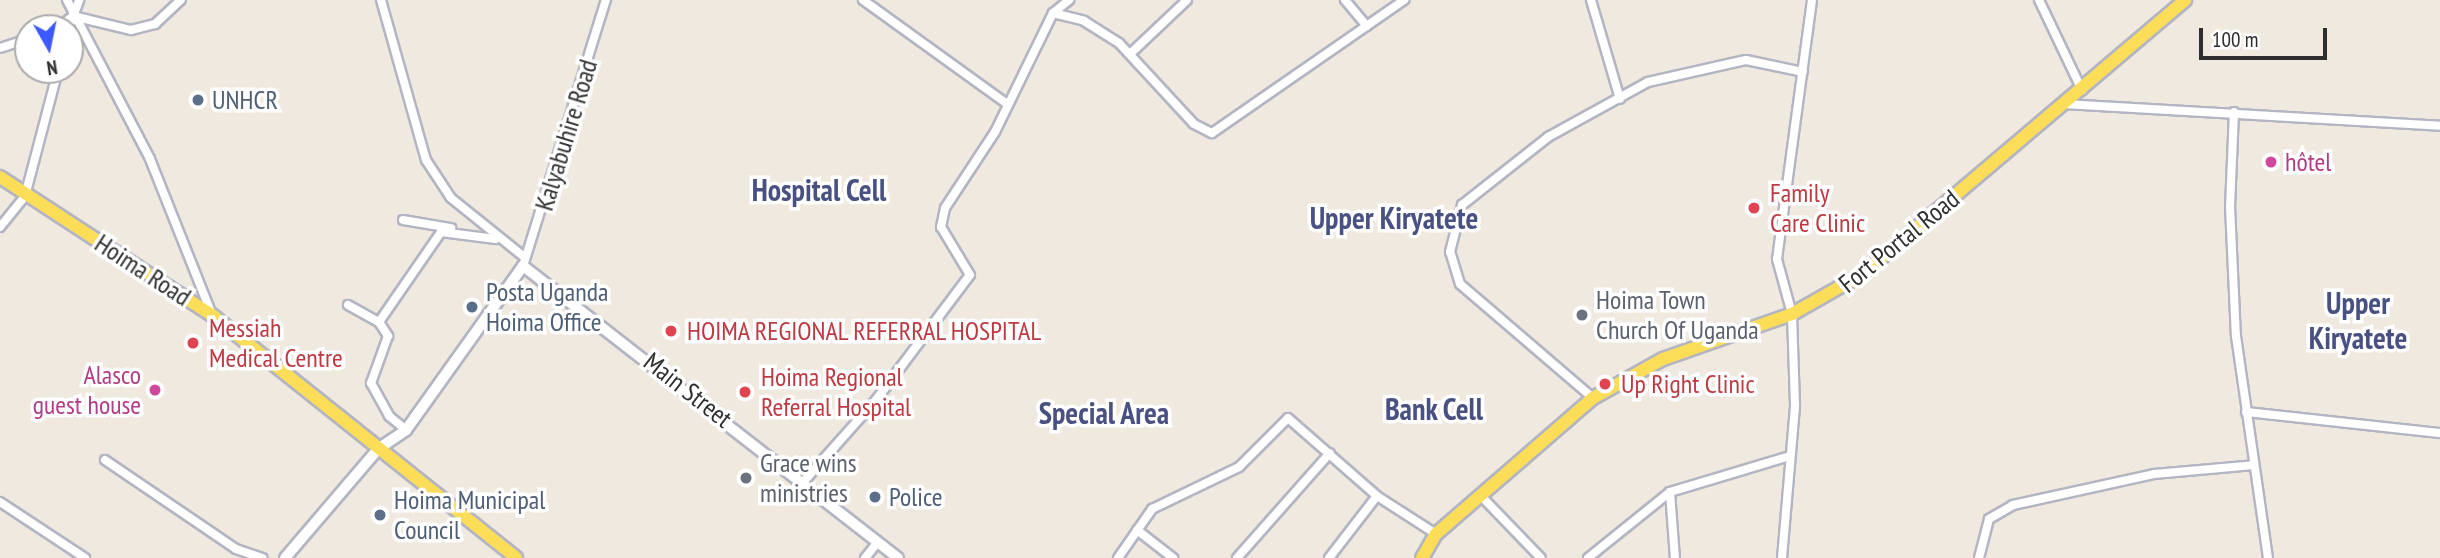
<!DOCTYPE html>
<html>
<head>
<meta charset="utf-8">
<style>
  body { margin:0 }
  #map { position:relative; width:2440px; height:558px; overflow:hidden; background:#f0e9e0; font-family:"PT Sans Narrow",sans-serif }
  div>[style] { position:absolute }
  [style*='--x'] { left:calc(var(--x)*1px); top:calc(var(--y)*1px); width:calc(var(--w)*1px); rotate:calc(var(--a)*1deg) }
  .roads { filter:drop-shadow(2px 0 #b3b5c2) drop-shadow(-2px 0 #b3b5c2) drop-shadow(0 2px #b3b5c2) drop-shadow(0 -2px #b3b5c2) }
  .street>* { height:8px; margin:-4px; padding:0 4px; transform-origin:4px; border-radius:4px; background:#fff }
  .secondary>* { height:10px; margin:-5px; padding:0 5px; transform-origin:5px; border-radius:5px; background:#fff }
  .primary>* { height:12px; margin:-6px; padding:0 6px; transform-origin:6px; border-radius:6px; background:#fcdd58 }
  .dots>* { width:19px; height:19px; translate:-50% -50%; box-sizing:border-box; border:4px solid #fff; border-radius:50% }
  span { translate:-50% -50%; white-space:nowrap; text-align:center; line-height:1.15; -webkit-text-stroke:7px #fff; paint-order:stroke }
  .service-label { font-size:26px; color:#4e5e75 }
  .left { translate:0 -50%; text-align:left }
  .street-label { font-size:26px; color:#2e2e2e }
  .hotel-label { font-size:26px; color:#b23c85 }
  .right { translate:-100% -50%; text-align:right }
  .health-label { font-size:26px; color:#be3a42 }
  .worship-label { font-size:26px; color:#5b616d }
  .quarter-label { font-size:30px; color:#495183; font-weight:700 }
  .north { position:absolute; left:14px; top:14px; width:70px; height:70px; box-sizing:border-box; background:#fff; border:2px solid #ababab; border-radius:50%; rotate:171deg; font-size:19px; font-weight:700; line-height:28px; text-align:center; color:#2e2e2e }
  .north::after { content:''; display:block; margin:auto; width:24px; height:32px; background:#3d59ff; clip-path:polygon(50% 0,100% 100%,50% 72%,0 100%) }
  .scale { position:absolute; left:2199px; top:28px; width:128px; height:32px; box-sizing:border-box; border:4px solid #2e2e2e; border-top:0; padding-left:9px; font-size:21px; line-height:24px; white-space:nowrap; color:#2e2e2e; -webkit-text-stroke:5px #fff; paint-order:stroke }
</style>
</head>
<body>
<div id="map">
  <div class="roads">
    <div class="street">
      <i style="--x:67;--y:0;--w:179;--a:62.4"></i>
      <i style="--x:150;--y:159;--w:168;--a:68.3"></i>
      <i style="--x:381;--y:0;--w:166;--a:74.3"></i>
      <i style="--x:426;--y:160;--w:45;--a:56.7"></i>
      <i style="--x:451;--y:198;--w:91;--a:38.8"></i>
      <i style="--x:863;--y:0;--w:178;--a:35.8"></i>
      <i style="--x:1345;--y:0;--w:34;--a:50"></i>
      <i style="--x:1591;--y:0;--w:103;--a:73.7"></i>
      <i style="--x:2039;--y:0;--w:100;--a:64.5"></i>
      <i style="--x:1053;--y:13;--w:32;--a:14"></i>
      <i style="--x:1084;--y:21;--w:41;--a:32.2"></i>
      <i style="--x:1119;--y:43;--w:110;--a:47.2"></i>
      <i style="--x:1194;--y:124;--w:20;--a:27"></i>
      <i style="--x:1212;--y:133;--w:234;--a:-34.7"></i>
      <i style="--x:58;--y:28;--w:19;--a:-39"></i>
      <i style="--x:73;--y:16;--w:60;--a:13.6"></i>
      <i style="--x:131;--y:30;--w:25;--a:-14"></i>
      <i style="--x:155;--y:24;--w:35;--a:-43"></i>
      <i style="--x:69;--y:28;--w:30;--a:-70"></i>
      <i style="--x:0;--y:48;--w:29;--a:-18"></i>
      <i style="--x:1131;--y:53;--w:77;--a:-43.4"></i>
      <i style="--x:2064;--y:104;--w:377;--a:3.3"></i>
      <i style="--x:2234;--y:112;--w:94;--a:92.4"></i>
      <i style="--x:2230;--y:206;--w:130;--a:87.4"></i>
      <i style="--x:2236;--y:336;--w:224;--a:81.8"></i>
      <i style="--x:403;--y:220;--w:49;--a:9.5"></i>
      <i style="--x:0;--y:227;--w:40;--a:-51"></i>
      <i style="--x:25;--y:196;--w:130;--a:-75.3"></i>
      <i style="--x:523;--y:266;--w:279;--a:-72.7"></i>
      <i style="--x:348;--y:305;--w:35;--a:29"></i>
      <i style="--x:379;--y:322;--w:17;--a:57"></i>
      <i style="--x:388;--y:336;--w:50;--a:109.9"></i>
      <i style="--x:371;--y:383;--w:38;--a:61"></i>
      <i style="--x:389;--y:416;--w:22;--a:39"></i>
      <i style="--x:379;--y:322;--w:109;--a:-55.4"></i>
      <i style="--x:441;--y:232;--w:55;--a:7.3"></i>
      <i style="--x:1593;--y:398;--w:175;--a:-139.4"></i>
      <i style="--x:1460;--y:284;--w:34;--a:-107"></i>
      <i style="--x:1450;--y:252;--w:49;--a:-75.7"></i>
      <i style="--x:1462;--y:205;--w:110;--a:-38.3"></i>
      <i style="--x:1548;--y:137;--w:114;--a:-28.8"></i>
      <i style="--x:1648;--y:82;--w:100;--a:-12.7"></i>
      <i style="--x:1746;--y:60;--w:58;--a:11.9"></i>
      <i style="--x:2246;--y:412;--w:195;--a:6.2"></i>
      <i style="--x:105;--y:460;--w:158;--a:34.2"></i>
      <i style="--x:236;--y:549;--w:28;--a:19"></i>
      <i style="--x:805;--y:480;--w:107;--a:-48.4"></i>
      <i style="--x:876;--y:400;--w:156;--a:-53.1"></i>
      <i style="--x:970;--y:275;--w:56;--a:-121.1"></i>
      <i style="--x:941;--y:227;--w:19;--a:-78"></i>
      <i style="--x:945;--y:208;--w:91;--a:-56.7"></i>
      <i style="--x:995;--y:132;--w:132;--a:-64"></i>
      <i style="--x:1053;--y:13;--w:21;--a:-39"></i>
      <i style="--x:1670;--y:492;--w:66;--a:85.7"></i>
      <i style="--x:1483;--y:498;--w:83;--a:46"></i>
      <i style="--x:0;--y:502;--w:102;--a:33.4"></i>
      <i style="--x:1137;--y:530;--w:46;--a:37.9"></i>
      <i style="--x:865;--y:558;--w:19;--a:-51"></i>
      <i style="--x:1118;--y:558;--w:60;--a:-55.2"></i>
      <i style="--x:1152;--y:509;--w:97;--a:-25.8"></i>
      <i style="--x:1239;--y:467;--w:69;--a:-45"></i>
      <i style="--x:1288;--y:418;--w:118;--a:41.2"></i>
      <i style="--x:1377;--y:496;--w:70;--a:32.8"></i>
      <i style="--x:1237;--y:558;--w:140;--a:-48.5"></i>
      <i style="--x:1329;--y:558;--w:78;--a:-52.3"></i>
      <i style="--x:1588;--y:558;--w:105;--a:-38.8"></i>
      <i style="--x:1670;--y:492;--w:122;--a:-16.7"></i>
      <i style="--x:1782;--y:558;--w:154;--a:-85.1"></i>
      <i style="--x:1795;--y:405;--w:91;--a:-91.9"></i>
      <i style="--x:1792;--y:314;--w:57;--a:-105.3"></i>
      <i style="--x:1777;--y:259;--w:261;--a:-82.3"></i>
      <i style="--x:1979;--y:558;--w:40;--a:-75.6"></i>
      <i style="--x:1989;--y:519;--w:28;--a:-30"></i>
      <i style="--x:2013;--y:505;--w:144;--a:-12.4"></i>
      <i style="--x:2154;--y:474;--w:100;--a:-5.1"></i>
    </div>
    <div class="secondary">
      <i style="--x:285;--y:558;--w:143;--a:-49.5"></i>
      <i style="--x:378;--y:449;--w:34;--a:-34"></i>
      <i style="--x:406;--y:430;--w:201;--a:-54.5"></i>
      <i style="--x:523;--y:266;--w:475;--a:37.9"></i>
    </div>
    <div class="primary">
      <i style="--x:0;--y:177;--w:253;--a:33.1"></i>
      <i style="--x:212;--y:315;--w:389;--a:38.6"></i>
      <i style="--x:1422;--y:558;--w:28;--a:-60"></i>
      <i style="--x:1436;--y:534;--w:208;--a:-40.9"></i>
      <i style="--x:1593;--y:398;--w:80;--a:-29.1"></i>
      <i style="--x:1663;--y:359;--w:137;--a:-19.2"></i>
      <i style="--x:1792;--y:314;--w:79;--a:-29.5"></i>
      <i style="--x:1861;--y:275;--w:425;--a:-40.3"></i>
    </div>
  </div>
  <div class="dots">
    <i style="left:198px;top:100px;background:#5c6f8a"></i>
    <i style="left:2271px;top:162px;background:#d1479c"></i>
    <i style="left:1754px;top:208px;background:#e0444e"></i>
    <i style="left:472px;top:307px;background:#5c6f8a"></i>
    <i style="left:1582px;top:315px;background:#6b7280"></i>
    <i style="left:671px;top:331px;background:#e0444e"></i>
    <i style="left:193px;top:343px;background:#e0444e"></i>
    <i style="left:1605px;top:384px;background:#e0444e"></i>
    <i style="left:155px;top:390px;background:#d1479c"></i>
    <i style="left:745px;top:392px;background:#e0444e"></i>
    <i style="left:746px;top:478px;background:#6b7280"></i>
    <i style="left:875px;top:497px;background:#5c6f8a"></i>
    <i style="left:380px;top:515px;background:#5c6f8a"></i>
  </div>
  <div class="service-label">
    <span class="left" style="left:212px;top:100px">UNHCR</span>
    <span class="left" style="left:486px;top:307px">Posta Uganda<br>Hoima Office</span>
    <span class="left" style="left:889px;top:497px">Police</span>
    <span class="left" style="left:394px;top:515px">Hoima Municipal<br>Council</span>
  </div>
  <div class="street-label">
    <span style="left:566px;top:135px;rotate:-73deg">Kalyabuhire Road</span>
    <span style="left:1899px;top:241px;rotate:-39deg">Fort Portal Road</span>
    <span style="left:143px;top:270px;rotate:33deg">Hoima Road</span>
    <span style="left:688px;top:390px;rotate:38deg">Main Street</span>
  </div>
  <div class="hotel-label">
    <span class="left" style="left:2285px;top:162px">hôtel</span>
    <span class="right" style="left:141px;top:390px">Alasco<br>guest house</span>
  </div>
  <div class="health-label">
    <span class="left" style="left:1770px;top:208px">Family<br>Care Clinic</span>
    <span class="left" style="left:209px;top:343px">Messiah<br>Medical Centre</span>
    <span class="left" style="left:687px;top:331px">HOIMA REGIONAL REFERRAL HOSPITAL</span>
    <span class="left" style="left:761px;top:392px">Hoima Regional<br>Referral Hospital</span>
    <span class="left" style="left:1621px;top:384px">Up Right Clinic</span>
  </div>
  <div class="worship-label">
    <span class="left" style="left:1596px;top:315px">Hoima Town<br>Church Of Uganda</span>
    <span class="left" style="left:760px;top:478px">Grace wins<br>ministries</span>
  </div>
  <div class="quarter-label">
    <span style="left:819px;top:190px">Hospital Cell</span>
    <span style="left:1394px;top:218px">Upper Kiryatete</span>
    <span style="left:2358px;top:320px">Upper<br>Kiryatete</span>
    <span style="left:1434px;top:409px">Bank Cell</span>
    <span style="left:1104px;top:413px">Special Area</span>
  </div>
  <div class="north">N</div>
  <div class="scale">100 m</div>
</div>
</body>
</html>
